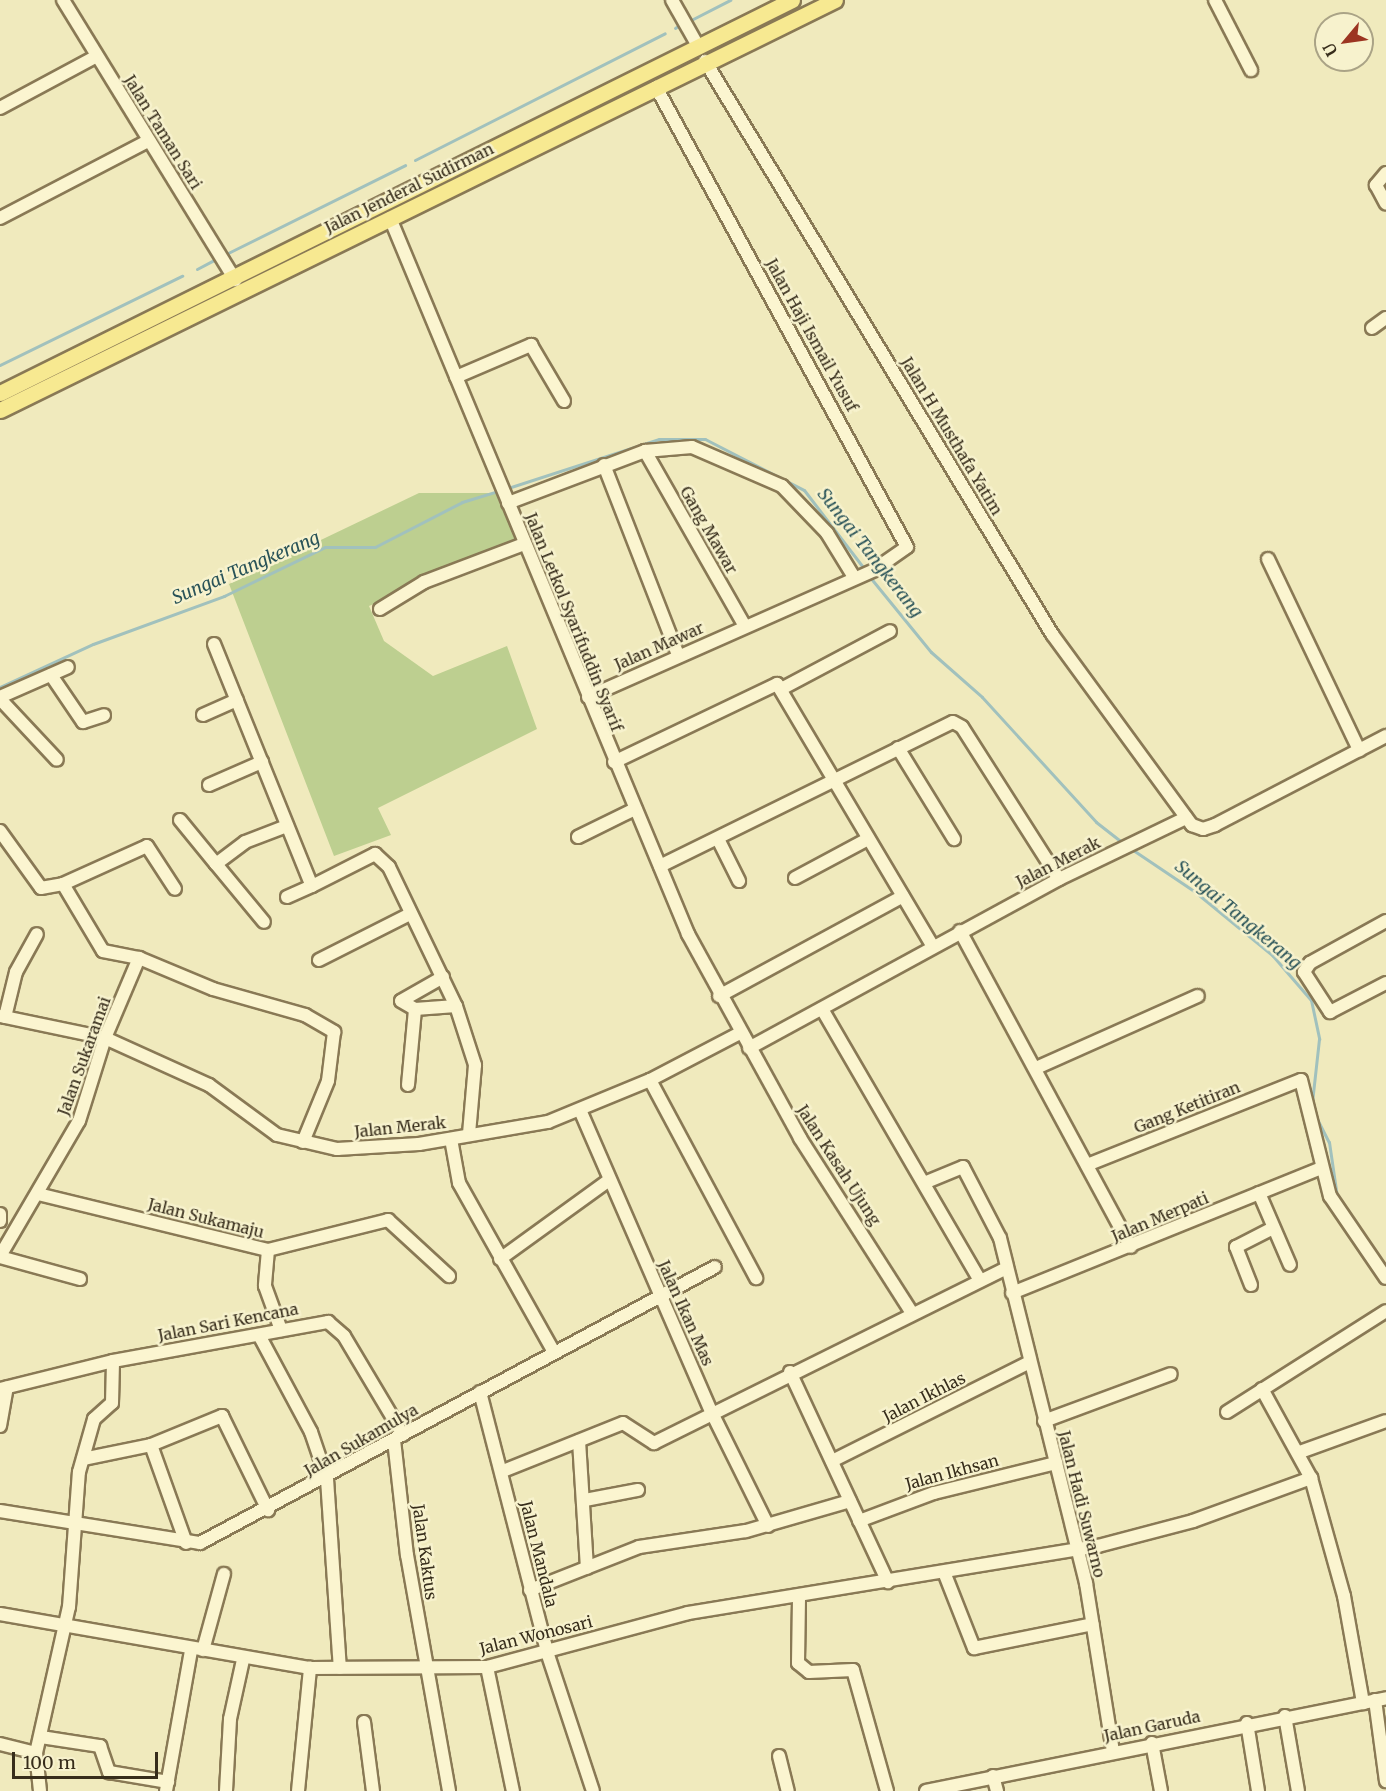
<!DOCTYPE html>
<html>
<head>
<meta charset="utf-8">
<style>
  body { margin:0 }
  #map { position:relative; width:1386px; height:1791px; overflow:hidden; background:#f0eabd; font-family:Merriweather,serif }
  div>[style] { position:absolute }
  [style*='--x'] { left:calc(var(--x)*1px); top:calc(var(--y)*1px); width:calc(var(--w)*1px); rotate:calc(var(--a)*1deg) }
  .green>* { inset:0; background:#bdcf90 }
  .stream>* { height:3px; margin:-1.5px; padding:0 1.5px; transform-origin:1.5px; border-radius:1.5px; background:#a1c1bd }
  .roads { filter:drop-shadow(2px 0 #897955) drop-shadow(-2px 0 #897955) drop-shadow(0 2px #897955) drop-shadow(0 -2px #897955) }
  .minor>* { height:12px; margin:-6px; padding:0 6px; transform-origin:6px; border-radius:6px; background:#fbf5d0 }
  .major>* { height:15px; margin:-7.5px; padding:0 7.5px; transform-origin:7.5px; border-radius:7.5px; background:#f7e991 }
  span { translate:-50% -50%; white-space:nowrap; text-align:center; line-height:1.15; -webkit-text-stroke:5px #f7f2cd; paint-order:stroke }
  .street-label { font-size:16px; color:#372d1b }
  .water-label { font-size:18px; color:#295358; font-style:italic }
  .north { position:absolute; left:1314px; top:12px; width:60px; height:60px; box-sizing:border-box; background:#f7f2cd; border:2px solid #aaa386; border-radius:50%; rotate:241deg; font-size:16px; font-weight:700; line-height:24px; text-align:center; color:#372d1b }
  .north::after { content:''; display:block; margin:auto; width:21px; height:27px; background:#9c3521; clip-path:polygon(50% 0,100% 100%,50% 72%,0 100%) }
  .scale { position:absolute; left:12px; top:1752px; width:146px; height:27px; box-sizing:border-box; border:3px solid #372d1b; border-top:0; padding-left:8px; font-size:18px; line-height:21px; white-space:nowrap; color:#372d1b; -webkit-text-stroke:4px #f7f2cd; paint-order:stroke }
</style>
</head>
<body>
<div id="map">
  <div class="green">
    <i style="clip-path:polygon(419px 493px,499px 493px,518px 542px,369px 606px,384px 641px,433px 676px,507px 646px,537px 729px,378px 808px,391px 835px,334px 856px,229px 584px)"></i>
  </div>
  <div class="stream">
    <i style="--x:693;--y:19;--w:42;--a:-27.2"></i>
    <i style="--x:675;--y:28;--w:4;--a:-34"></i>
    <i style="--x:415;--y:160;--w:280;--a:-26.9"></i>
    <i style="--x:226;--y:254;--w:200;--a:-26.4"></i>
    <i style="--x:197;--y:269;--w:19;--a:-28"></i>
    <i style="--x:0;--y:365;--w:203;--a:-26.1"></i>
    <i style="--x:505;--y:489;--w:162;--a:-18"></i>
    <i style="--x:659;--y:439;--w:46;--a:0"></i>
    <i style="--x:705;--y:439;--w:111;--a:27.3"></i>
    <i style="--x:804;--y:490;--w:102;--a:52.6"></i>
    <i style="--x:869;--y:576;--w:98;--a:50.8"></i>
    <i style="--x:931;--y:652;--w:68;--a:41.4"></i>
    <i style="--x:982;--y:697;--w:169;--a:47.6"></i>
    <i style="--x:1096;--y:822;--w:37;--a:38"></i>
    <i style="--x:0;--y:687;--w:102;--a:-24.8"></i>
    <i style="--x:93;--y:644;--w:140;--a:-20.1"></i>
    <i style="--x:224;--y:596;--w:112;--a:-25.9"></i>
    <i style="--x:325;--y:547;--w:50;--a:0"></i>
    <i style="--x:375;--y:547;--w:98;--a:-27.3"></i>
    <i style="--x:462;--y:502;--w:39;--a:-17"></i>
    <i style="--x:1130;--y:848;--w:77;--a:33.9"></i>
    <i style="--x:1194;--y:891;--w:102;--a:39.4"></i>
    <i style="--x:1273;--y:956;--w:58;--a:49.2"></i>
    <i style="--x:1311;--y:1000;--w:40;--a:78"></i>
    <i style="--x:1319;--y:1039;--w:63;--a:96.3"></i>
    <i style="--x:1316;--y:1117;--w:28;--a:63"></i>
    <i style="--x:1329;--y:1142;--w:56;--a:81.7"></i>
  </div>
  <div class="roads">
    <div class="minor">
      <i style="--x:63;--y:0;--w:329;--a:58.4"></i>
      <i style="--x:672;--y:0;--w:53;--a:60.5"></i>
      <i style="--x:1215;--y:0;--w:79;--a:62.8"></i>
      <i style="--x:705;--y:61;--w:670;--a:58.8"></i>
      <i style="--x:1052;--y:634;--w:237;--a:53.8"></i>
      <i style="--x:1192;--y:825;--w:12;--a:20"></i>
      <i style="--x:1203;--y:829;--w:13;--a:-18"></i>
      <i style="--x:1215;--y:825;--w:193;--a:-27.5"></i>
      <i style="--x:0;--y:108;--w:110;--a:-28.2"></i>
      <i style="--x:1386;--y:173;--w:16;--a:130"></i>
      <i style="--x:1376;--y:185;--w:21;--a:62"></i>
      <i style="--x:0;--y:218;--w:167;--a:-27.5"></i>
      <i style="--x:390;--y:218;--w:776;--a:67.4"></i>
      <i style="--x:688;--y:934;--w:233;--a:61.2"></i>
      <i style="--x:800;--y:1138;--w:208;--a:57.4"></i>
      <i style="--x:1372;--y:328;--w:17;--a:-36"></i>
      <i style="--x:456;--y:377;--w:82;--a:-23.1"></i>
      <i style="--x:531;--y:345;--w:65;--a:59.5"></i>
      <i style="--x:645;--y:451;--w:202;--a:60.3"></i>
      <i style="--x:604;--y:465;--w:204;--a:68.7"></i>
      <i style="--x:508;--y:503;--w:147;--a:-20.8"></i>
      <i style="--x:645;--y:451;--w:47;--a:-4.9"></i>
      <i style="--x:692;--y:447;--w:98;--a:23.4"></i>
      <i style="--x:782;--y:486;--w:65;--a:46.2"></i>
      <i style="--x:827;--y:533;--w:52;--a:58.5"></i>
      <i style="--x:1268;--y:559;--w:212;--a:64.5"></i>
      <i style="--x:380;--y:609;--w:52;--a:-31.5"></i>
      <i style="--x:424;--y:582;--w:107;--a:-20.8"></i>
      <i style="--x:214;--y:644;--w:261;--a:68"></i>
      <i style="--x:312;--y:886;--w:71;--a:-26.9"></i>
      <i style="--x:375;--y:854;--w:19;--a:43"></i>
      <i style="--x:389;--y:867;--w:154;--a:64.3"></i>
      <i style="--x:456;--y:1006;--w:62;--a:72.1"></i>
      <i style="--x:475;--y:1065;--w:69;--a:95"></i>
      <i style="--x:51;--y:675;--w:57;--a:55.8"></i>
      <i style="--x:83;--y:722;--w:22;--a:-18"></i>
      <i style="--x:783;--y:688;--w:121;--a:-28"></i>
      <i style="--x:0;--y:697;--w:74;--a:-23.8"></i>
      <i style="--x:588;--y:697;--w:313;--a:-23.9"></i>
      <i style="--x:874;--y:570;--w:40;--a:-34.9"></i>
      <i style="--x:907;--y:547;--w:524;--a:-118.62"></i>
      <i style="--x:0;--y:699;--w:83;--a:46.9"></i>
      <i style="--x:203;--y:715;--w:37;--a:-24"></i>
      <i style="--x:898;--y:748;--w:107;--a:58.4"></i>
      <i style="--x:614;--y:762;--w:181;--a:-25.6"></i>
      <i style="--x:777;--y:684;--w:304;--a:59.3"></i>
      <i style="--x:209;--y:785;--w:58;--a:-23.5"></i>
      <i style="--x:180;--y:820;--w:57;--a:50.7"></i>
      <i style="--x:216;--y:864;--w:36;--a:-37"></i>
      <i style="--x:245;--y:842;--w:45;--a:-20.9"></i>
      <i style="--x:0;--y:831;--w:70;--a:54.3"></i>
      <i style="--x:41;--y:888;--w:22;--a:-10"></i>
      <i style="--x:63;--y:884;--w:92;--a:-24.3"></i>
      <i style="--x:147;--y:846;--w:51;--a:56.9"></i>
      <i style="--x:578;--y:837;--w:64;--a:-26.2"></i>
      <i style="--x:718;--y:839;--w:47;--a:63.4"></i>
      <i style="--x:216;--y:864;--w:75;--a:50.4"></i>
      <i style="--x:660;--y:866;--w:326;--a:-26.2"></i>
      <i style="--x:953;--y:722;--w:10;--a:29"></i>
      <i style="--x:962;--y:727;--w:180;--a:57.5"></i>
      <i style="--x:795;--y:878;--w:83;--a:-28.1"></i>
      <i style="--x:63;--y:884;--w:78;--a:59.2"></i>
      <i style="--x:103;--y:951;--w:37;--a:11"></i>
      <i style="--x:139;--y:958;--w:80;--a:22.7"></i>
      <i style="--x:213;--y:989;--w:96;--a:15.8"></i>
      <i style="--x:305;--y:1015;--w:34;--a:30"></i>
      <i style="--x:334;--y:1032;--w:49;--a:97"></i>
      <i style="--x:328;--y:1081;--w:66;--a:112.3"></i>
      <i style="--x:287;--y:897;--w:27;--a:-24"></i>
      <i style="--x:1386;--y:921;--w:87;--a:151.1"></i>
      <i style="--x:1310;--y:963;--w:11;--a:124"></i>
      <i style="--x:1304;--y:972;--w:48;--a:57"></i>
      <i style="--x:1330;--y:1012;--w:63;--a:-27.4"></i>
      <i style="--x:960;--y:931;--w:359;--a:61.6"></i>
      <i style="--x:319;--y:960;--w:102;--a:-26.8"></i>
      <i style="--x:443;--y:977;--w:48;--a:150.3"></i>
      <i style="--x:401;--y:1001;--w:16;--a:30"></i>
      <i style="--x:415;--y:1009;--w:41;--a:-4.2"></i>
      <i style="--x:719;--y:996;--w:209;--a:-28.5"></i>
      <i style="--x:822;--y:1009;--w:314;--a:59.8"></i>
      <i style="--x:0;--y:1016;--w:107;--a:11.8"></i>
      <i style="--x:105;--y:1038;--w:114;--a:24.3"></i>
      <i style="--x:209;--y:1085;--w:84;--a:36.3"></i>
      <i style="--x:277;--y:1135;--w:62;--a:13.1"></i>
      <i style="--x:337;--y:1149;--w:82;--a:-3.5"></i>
      <i style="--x:419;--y:1144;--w:131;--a:-9.7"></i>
      <i style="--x:548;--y:1122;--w:110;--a:-22.4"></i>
      <i style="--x:650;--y:1080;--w:102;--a:-27.6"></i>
      <i style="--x:5;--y:1017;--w:46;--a:-76.3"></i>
      <i style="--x:16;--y:972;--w:43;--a:-61.1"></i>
      <i style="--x:749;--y:1048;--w:353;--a:-28.6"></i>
      <i style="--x:1059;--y:879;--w:141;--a:-25.7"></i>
      <i style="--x:1036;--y:1068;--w:177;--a:-24"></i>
      <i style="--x:650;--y:1080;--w:225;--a:61.8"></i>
      <i style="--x:408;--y:1085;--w:76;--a:-84.7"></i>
      <i style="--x:580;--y:1110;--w:331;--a:66.5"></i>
      <i style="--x:712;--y:1413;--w:126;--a:63.6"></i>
      <i style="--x:451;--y:1139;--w:45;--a:79.7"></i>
      <i style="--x:459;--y:1183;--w:194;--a:60.7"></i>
      <i style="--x:1087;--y:1165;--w:230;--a:-21.7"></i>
      <i style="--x:1301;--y:1080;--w:120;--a:76"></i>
      <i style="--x:1330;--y:1196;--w:99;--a:55.7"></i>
      <i style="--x:924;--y:1183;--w:42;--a:-22.3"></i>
      <i style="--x:963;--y:1167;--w:80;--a:62.5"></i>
      <i style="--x:1000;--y:1238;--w:356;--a:76"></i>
      <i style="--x:1086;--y:1583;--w:170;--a:80.9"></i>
      <i style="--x:1259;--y:1193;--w:78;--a:66.7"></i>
      <i style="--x:38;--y:1194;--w:237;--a:13.7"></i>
      <i style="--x:268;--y:1250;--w:124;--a:-14"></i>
      <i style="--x:388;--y:1220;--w:83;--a:42.6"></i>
      <i style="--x:0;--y:1214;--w:7;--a:90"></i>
      <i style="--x:268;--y:1250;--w:36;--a:95"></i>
      <i style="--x:265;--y:1286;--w:47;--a:70"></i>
      <i style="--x:0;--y:1256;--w:156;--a:-59.7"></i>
      <i style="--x:79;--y:1121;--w:87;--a:-72.6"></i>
      <i style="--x:105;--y:1038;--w:87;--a:-67"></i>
      <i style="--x:0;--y:1257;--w:83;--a:15.4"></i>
      <i style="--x:500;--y:1259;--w:135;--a:-35.9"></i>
      <i style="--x:1251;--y:1285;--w:41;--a:-111.5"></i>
      <i style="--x:1236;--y:1247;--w:42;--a:-27.2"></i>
      <i style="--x:1012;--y:1293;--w:333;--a:-22"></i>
      <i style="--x:259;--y:1335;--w:110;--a:61.8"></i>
      <i style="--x:311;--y:1432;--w:50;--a:71.2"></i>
      <i style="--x:327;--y:1479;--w:189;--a:86.1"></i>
      <i style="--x:790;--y:1372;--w:232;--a:65"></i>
      <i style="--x:0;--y:1389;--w:116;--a:-13.9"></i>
      <i style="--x:113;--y:1361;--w:219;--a:-10.3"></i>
      <i style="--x:328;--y:1322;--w:21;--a:41"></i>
      <i style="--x:344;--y:1336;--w:115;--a:59.2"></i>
      <i style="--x:1262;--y:1389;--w:102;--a:61.2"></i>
      <i style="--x:480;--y:1392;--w:268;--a:75.5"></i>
      <i style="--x:547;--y:1652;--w:146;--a:71.7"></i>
      <i style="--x:1227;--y:1412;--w:188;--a:-32.4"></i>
      <i style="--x:1044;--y:1421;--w:135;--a:-20.3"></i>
      <i style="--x:0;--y:1426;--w:39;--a:-80"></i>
      <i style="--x:394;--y:1440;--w:116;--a:83.6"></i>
      <i style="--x:407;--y:1555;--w:240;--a:79.9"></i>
      <i style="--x:579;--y:1441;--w:127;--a:86.4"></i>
      <i style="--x:151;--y:1445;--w:104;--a:70.3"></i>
      <i style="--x:1300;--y:1452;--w:91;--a:-19.8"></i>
      <i style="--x:83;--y:1459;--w:69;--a:-11.6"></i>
      <i style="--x:151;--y:1445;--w:77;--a:-22.2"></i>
      <i style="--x:222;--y:1416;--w:105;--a:63.9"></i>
      <i style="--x:832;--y:1461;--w:221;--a:-26.6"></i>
      <i style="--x:503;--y:1471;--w:129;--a:-21.8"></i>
      <i style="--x:623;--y:1423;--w:37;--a:33"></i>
      <i style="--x:654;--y:1443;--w:392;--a:-26.4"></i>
      <i style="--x:585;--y:1500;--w:54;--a:-10.7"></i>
      <i style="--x:0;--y:1511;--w:203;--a:9.1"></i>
      <i style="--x:200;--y:1543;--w:584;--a:-28.19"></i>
      <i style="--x:859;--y:1521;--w:80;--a:-20.5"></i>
      <i style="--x:934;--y:1493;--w:126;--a:-13.8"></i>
      <i style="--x:944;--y:1572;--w:82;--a:68.5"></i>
      <i style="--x:974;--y:1648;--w:121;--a:-11.4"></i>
      <i style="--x:530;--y:1590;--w:117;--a:-21.5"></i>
      <i style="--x:639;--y:1547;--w:108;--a:-8.5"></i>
      <i style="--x:746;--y:1531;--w:108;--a:-16.1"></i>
      <i style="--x:799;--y:1599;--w:64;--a:90.9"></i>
      <i style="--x:798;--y:1663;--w:14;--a:39"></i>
      <i style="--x:809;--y:1672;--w:44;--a:-2.6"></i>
      <i style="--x:853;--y:1670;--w:126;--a:74.3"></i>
      <i style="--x:0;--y:1614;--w:315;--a:9.9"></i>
      <i style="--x:310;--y:1668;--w:177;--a:-0.3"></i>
      <i style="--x:487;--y:1667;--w:208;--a:-15"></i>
      <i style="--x:688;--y:1613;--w:415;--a:-9.3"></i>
      <i style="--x:1098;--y:1546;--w:98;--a:-14.7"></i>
      <i style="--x:1193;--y:1521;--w:126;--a:-20"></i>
      <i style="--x:1311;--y:1478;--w:123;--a:74.4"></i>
      <i style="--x:1344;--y:1596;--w:109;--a:79.9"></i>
      <i style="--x:203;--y:1650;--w:79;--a:-74.6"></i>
      <i style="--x:487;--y:1667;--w:127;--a:78.2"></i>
      <i style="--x:1375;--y:1700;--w:82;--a:82.3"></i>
      <i style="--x:1285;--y:1716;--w:76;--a:80.2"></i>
      <i style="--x:364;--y:1722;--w:70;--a:82.6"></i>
      <i style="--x:1247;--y:1723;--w:69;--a:80.8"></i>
      <i style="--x:41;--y:1737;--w:60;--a:8.7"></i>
      <i style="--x:100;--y:1746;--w:28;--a:71"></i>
      <i style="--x:109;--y:1772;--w:60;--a:9.6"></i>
      <i style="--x:1152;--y:1743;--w:49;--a:79.4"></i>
      <i style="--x:0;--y:1744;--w:37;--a:14"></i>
      <i style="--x:779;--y:1756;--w:36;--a:76"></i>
      <i style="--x:993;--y:1776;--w:16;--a:75"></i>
      <i style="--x:40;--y:1791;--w:38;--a:-96"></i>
      <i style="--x:36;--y:1753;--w:150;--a:-77.3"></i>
      <i style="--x:69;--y:1607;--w:135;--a:-85.8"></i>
      <i style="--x:79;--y:1472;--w:55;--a:-74.2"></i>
      <i style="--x:94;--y:1419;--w:24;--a:-42"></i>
      <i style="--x:112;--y:1403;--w:42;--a:-88.6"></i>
      <i style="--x:166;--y:1791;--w:143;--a:-79.9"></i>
      <i style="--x:226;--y:1791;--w:72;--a:-86.8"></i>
      <i style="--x:230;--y:1719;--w:60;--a:-77.6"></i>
      <i style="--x:298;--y:1791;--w:124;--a:-84.4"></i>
      <i style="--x:926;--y:1791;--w:469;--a:-11.4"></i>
    </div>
    <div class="major">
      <i style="--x:0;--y:393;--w:884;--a:-26.39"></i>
      <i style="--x:0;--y:410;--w:930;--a:-26.15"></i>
    </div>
  </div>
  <div class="street-label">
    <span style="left:163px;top:132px;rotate:58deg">Jalan Taman Sari</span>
    <span style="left:409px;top:188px;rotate:-26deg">Jalan Jenderal Sudirman</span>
    <span style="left:812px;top:335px;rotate:61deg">Jalan Haji Ismail Yusuf</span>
    <span style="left:952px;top:436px;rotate:59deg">Jalan H Musthafa Yatim</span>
    <span style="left:709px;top:530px;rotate:60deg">Gang Mawar</span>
    <span style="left:574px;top:622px;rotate:68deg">Jalan Letkol Syarifuddin Syarif</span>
    <span style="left:659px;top:646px;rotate:-24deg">Jalan Mawar</span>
    <span style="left:1058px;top:862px;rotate:-27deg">Jalan Merak</span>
    <span style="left:84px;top:1056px;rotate:-70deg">Jalan Sukaramai</span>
    <span style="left:1187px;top:1107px;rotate:-22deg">Gang Ketitiran</span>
    <span style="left:400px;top:1127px;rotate:-6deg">Jalan Merak</span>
    <span style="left:839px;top:1165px;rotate:57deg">Jalan Kasah Ujung</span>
    <span style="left:1160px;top:1217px;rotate:-23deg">Jalan Merpati</span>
    <span style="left:206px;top:1218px;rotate:14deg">Jalan Sukamaju</span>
    <span style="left:686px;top:1313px;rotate:66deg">Jalan Ikan Mas</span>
    <span style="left:228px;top:1322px;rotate:-11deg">Jalan Sari Kencana</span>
    <span style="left:924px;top:1397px;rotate:-27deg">Jalan Ikhlas</span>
    <span style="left:361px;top:1440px;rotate:-30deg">Jalan Sukamulya</span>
    <span style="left:952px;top:1472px;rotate:-15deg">Jalan Ikhsan</span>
    <span style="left:1082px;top:1504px;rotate:76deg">Jalan Hadi Suwarno</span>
    <span style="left:425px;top:1552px;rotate:82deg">Jalan Kaktus</span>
    <span style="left:539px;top:1554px;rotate:76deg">Jalan Mandala</span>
    <span style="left:536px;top:1635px;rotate:-14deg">Jalan Wonosari</span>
    <span style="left:1152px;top:1726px;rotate:-12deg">Jalan Garuda</span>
  </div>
  <div class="water-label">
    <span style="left:870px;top:553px;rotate:52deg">Sungai Tangkerang</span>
    <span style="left:246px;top:568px;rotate:-23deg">Sungai Tangkerang</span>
    <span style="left:1238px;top:915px;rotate:40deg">Sungai Tangkerang</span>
  </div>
  <div class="north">U</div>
  <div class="scale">100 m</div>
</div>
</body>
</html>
